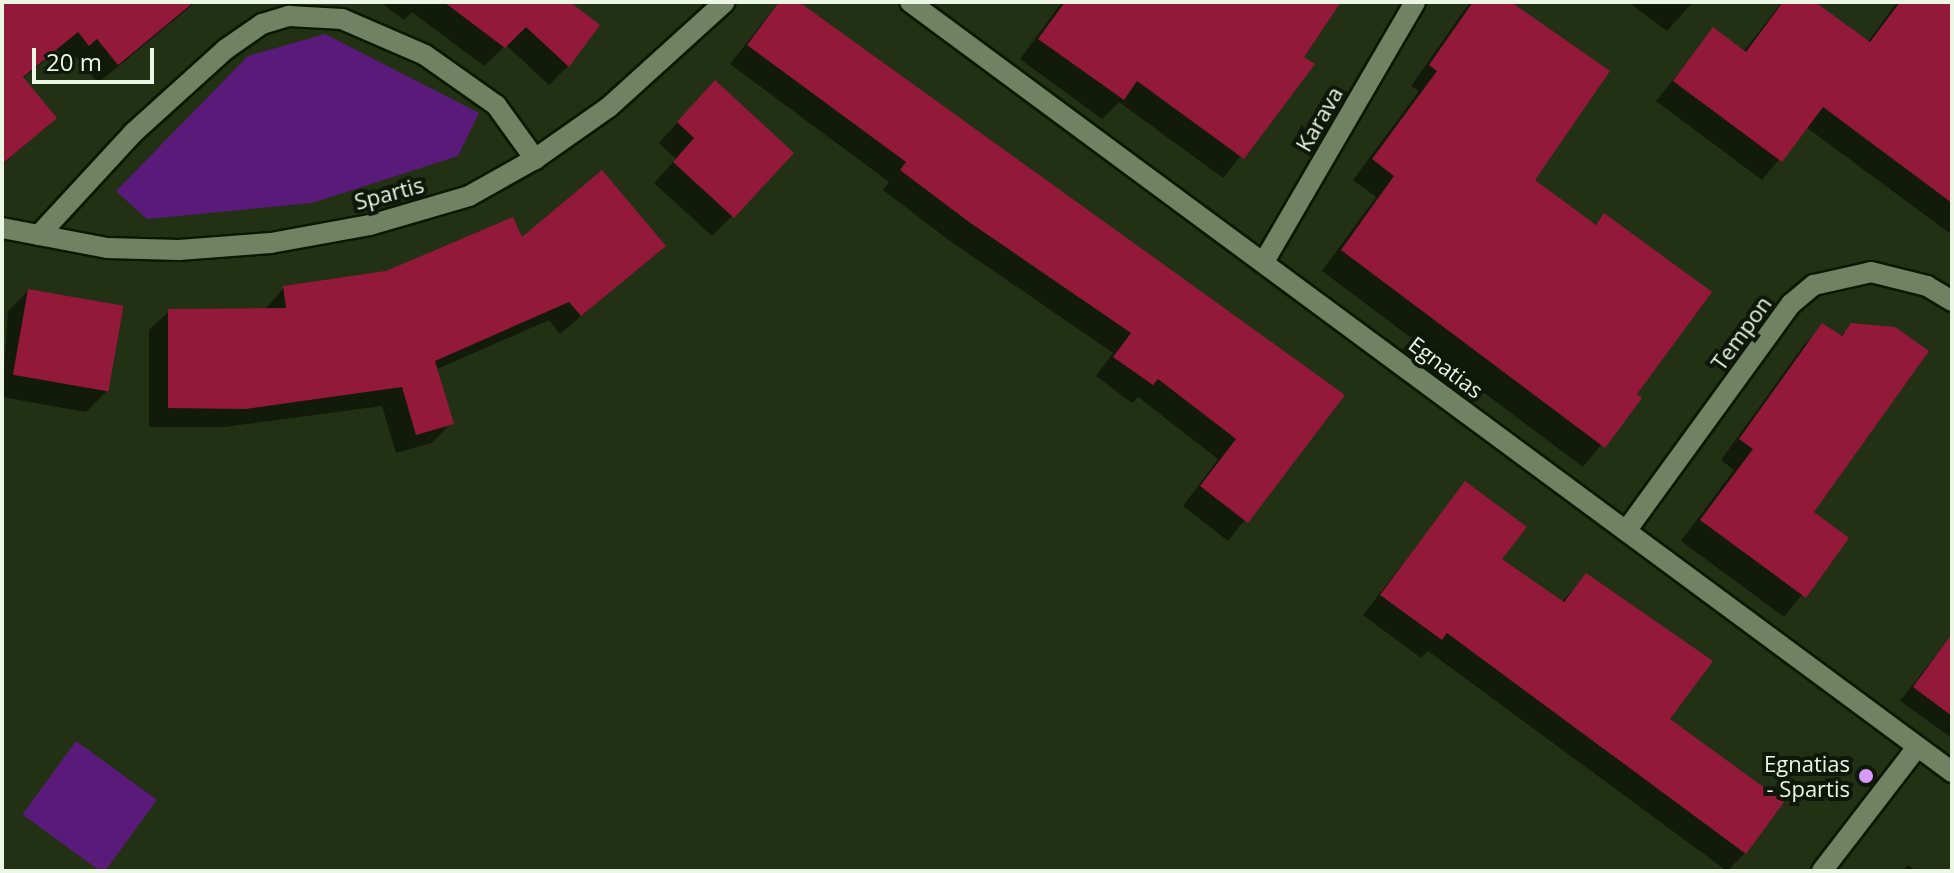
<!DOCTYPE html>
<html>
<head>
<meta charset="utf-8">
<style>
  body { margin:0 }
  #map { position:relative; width:1954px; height:873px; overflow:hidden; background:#223114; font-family:"Open Sans",sans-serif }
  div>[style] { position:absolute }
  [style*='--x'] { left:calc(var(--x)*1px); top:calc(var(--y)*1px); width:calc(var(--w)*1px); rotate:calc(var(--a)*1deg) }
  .green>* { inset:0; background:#5a1a79; transform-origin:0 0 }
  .shadow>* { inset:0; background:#0007 }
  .building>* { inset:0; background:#92193a; transform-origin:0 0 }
  .roads { filter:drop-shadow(2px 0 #0b1800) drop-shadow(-2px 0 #0b1800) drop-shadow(0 2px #0b1800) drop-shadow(0 -2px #0b1800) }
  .minor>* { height:20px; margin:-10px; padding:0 10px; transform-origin:10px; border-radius:10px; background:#708262 }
  .tertiary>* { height:20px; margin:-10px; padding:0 10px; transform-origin:10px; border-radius:10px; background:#708262 }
  .dots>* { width:22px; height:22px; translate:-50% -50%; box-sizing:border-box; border:4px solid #0f160a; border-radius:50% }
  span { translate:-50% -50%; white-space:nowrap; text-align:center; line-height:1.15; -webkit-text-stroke:8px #0f160a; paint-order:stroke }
  .street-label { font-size:22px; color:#ebf6e4 }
  .poi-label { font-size:22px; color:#ebf6e4 }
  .right { translate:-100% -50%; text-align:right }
  .frame { position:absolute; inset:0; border:4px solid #ebf6e4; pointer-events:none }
  .scale { position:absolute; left:32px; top:48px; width:122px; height:36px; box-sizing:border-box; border:4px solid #ebf6e4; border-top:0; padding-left:10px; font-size:24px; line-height:28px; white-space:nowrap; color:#ebf6e4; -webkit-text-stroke:6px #0f160a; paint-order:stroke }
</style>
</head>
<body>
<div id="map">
  <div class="green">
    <i style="clip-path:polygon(325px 34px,479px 113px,458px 156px,312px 203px,147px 219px,116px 191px,248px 56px)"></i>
    <i style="left:76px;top:741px;width:100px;height:91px;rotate:36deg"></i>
  </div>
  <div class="shadow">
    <i style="clip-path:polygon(21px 2px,196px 2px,98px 83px,76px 57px,68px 64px,57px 50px,22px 79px,55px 118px,2px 165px,2px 5px)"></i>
    <i style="clip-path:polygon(380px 2px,566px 2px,568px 66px,549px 85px,506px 45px,484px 66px,412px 12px,404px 20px)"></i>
    <i style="clip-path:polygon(779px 2px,796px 2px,1342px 396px,1228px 541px,1183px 506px,1218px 459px,1138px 397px,1132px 403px,1096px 376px,1113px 353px,950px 241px,883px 190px,889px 182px,730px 64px)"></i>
    <i style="clip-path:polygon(1062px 2px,1339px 2px,1302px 57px,1312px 65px,1223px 178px,1119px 102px,1102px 119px,1020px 59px)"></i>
    <i style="clip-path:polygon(1470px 2px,1508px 2px,1532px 180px,1594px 226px,1604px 216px,1634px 395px,1639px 398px,1583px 467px,1322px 271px,1376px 197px,1353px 180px,1419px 91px,1411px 86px)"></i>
    <i style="clip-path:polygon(1628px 2px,1693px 2px,1667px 31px)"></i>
    <i style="clip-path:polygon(1782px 2px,1812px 2px,1867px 43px,1897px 2px,1952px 2px,1952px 235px,1806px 127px,1762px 180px,1656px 101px,1713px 30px,1743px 52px)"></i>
    <i style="clip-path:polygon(695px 103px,732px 216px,712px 236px,654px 183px,676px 159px,659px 143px)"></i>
    <i style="clip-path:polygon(521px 241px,663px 246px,560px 334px,549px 320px,435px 370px,451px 423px,432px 443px,396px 453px,382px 406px,225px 427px,149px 427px,149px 330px,169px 311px,264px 310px,284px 288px,387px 273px)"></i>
    <i style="clip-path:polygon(28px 291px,106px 392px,86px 412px,2px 397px,8px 311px)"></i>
    <i style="clip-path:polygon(1852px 325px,1811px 513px,1847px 539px,1784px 617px,1681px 541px,1734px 470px,1721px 460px,1803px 346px,1823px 326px,1839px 337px)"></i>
    <i style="clip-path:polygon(1465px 484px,1499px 560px,1561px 603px,1586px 575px,1745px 853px,1727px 871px,1428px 651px,1421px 658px,1363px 615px)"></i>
    <i style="clip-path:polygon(1952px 635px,1952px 738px,1900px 701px)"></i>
    <i style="clip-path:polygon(1908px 865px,1917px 871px,1902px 871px)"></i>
  </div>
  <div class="building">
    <i style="clip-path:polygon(2px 2px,194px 2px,118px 65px,97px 39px,89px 46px,78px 32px,23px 77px,57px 118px,2px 164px)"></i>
    <i style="clip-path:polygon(444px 2px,570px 2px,600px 25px,569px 67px,526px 27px,505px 48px)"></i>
    <i style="clip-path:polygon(779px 2px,799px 2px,1345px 395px,1248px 523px,1200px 486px,1236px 439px,1158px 379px,1153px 385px,1113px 357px,1131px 333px,969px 222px,900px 170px,906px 162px,747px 45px)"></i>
    <i style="clip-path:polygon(1065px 2px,1341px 2px,1304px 57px,1315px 64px,1244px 159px,1137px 81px,1124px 100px,1038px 39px)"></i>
    <i style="clip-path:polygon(1473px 2px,1511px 2px,1610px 71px,1535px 180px,1596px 225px,1604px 213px,1712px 292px,1637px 394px,1642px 398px,1605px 448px,1341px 250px,1394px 176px,1372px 159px,1437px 71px,1429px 65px)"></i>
    <i style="clip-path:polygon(1783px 2px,1815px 2px,1870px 42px,1900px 2px,1952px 2px,1952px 203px,1823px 107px,1782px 162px,1673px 81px,1713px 27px,1746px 52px)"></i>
    <i style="clip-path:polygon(715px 80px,794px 153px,734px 218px,673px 162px,694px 138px,677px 122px)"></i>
    <i style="clip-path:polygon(602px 170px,666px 246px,581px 316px,569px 302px,435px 361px,454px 424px,416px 435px,402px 387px,246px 409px,168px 408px,168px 309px,286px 308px,283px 286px,386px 271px,513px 217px,522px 237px)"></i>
    <i style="left:28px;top:289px;width:97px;height:87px;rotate:10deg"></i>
    <i style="clip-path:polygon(1822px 323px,1842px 336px,1851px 323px,1895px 327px,1929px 351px,1814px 512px,1849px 538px,1806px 598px,1700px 520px,1753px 449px,1739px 439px)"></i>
    <i style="clip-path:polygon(1465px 481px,1527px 527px,1502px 559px,1564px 602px,1586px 573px,1713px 661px,1670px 719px,1784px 802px,1746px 854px,1447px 633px,1442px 640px,1380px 595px)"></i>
    <i style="clip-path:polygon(1952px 634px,1952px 716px,1913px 687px)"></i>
  </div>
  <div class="roads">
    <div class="minor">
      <i style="--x:2;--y:228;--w:107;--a:10.8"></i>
      <i style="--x:107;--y:248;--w:72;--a:1.6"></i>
      <i style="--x:179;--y:250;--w:92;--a:-4.4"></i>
      <i style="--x:271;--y:243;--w:101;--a:-10.3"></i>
      <i style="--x:370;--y:225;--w:103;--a:-16.3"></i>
      <i style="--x:469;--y:196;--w:76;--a:-29.3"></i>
      <i style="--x:535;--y:159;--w:90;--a:-35.1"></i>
      <i style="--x:609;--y:107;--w:156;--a:-42.2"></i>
      <i style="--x:39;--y:235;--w:139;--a:-47.3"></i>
      <i style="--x:133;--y:133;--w:125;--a:-42.1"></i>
      <i style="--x:226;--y:49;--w:44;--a:-34.8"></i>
      <i style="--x:262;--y:24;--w:28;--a:-17"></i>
      <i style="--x:289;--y:16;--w:53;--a:3.2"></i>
      <i style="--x:342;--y:19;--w:90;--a:23.4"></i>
      <i style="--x:425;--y:55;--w:87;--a:35.2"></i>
      <i style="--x:496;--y:105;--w:67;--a:54.2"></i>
      <i style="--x:1626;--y:531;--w:281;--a:-54"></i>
      <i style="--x:1791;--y:304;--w:30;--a:-40"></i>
      <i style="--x:1814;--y:285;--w:58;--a:-12.8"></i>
      <i style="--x:1871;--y:272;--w:58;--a:14"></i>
      <i style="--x:1927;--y:286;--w:29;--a:31"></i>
      <i style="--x:1822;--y:871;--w:156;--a:-52.5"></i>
    </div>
    <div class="tertiary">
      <i style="--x:910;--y:2;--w:1296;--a:36.46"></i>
      <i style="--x:1265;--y:260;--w:298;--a:-59.8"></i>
    </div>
  </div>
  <div class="dots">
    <i style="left:1866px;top:776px;background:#d69bfa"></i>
  </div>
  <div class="street-label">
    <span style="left:1319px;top:119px;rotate:-60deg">Karava</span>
    <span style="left:389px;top:193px;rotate:-15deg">Spartis</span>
    <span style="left:1741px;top:333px;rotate:-54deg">Tempon</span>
    <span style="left:1446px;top:367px;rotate:37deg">Egnatias</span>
  </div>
  <div class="poi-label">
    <span class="right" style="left:1850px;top:776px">Egnatias<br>- Spartis</span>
  </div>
  <div class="frame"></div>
  <div class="scale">20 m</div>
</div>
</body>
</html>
